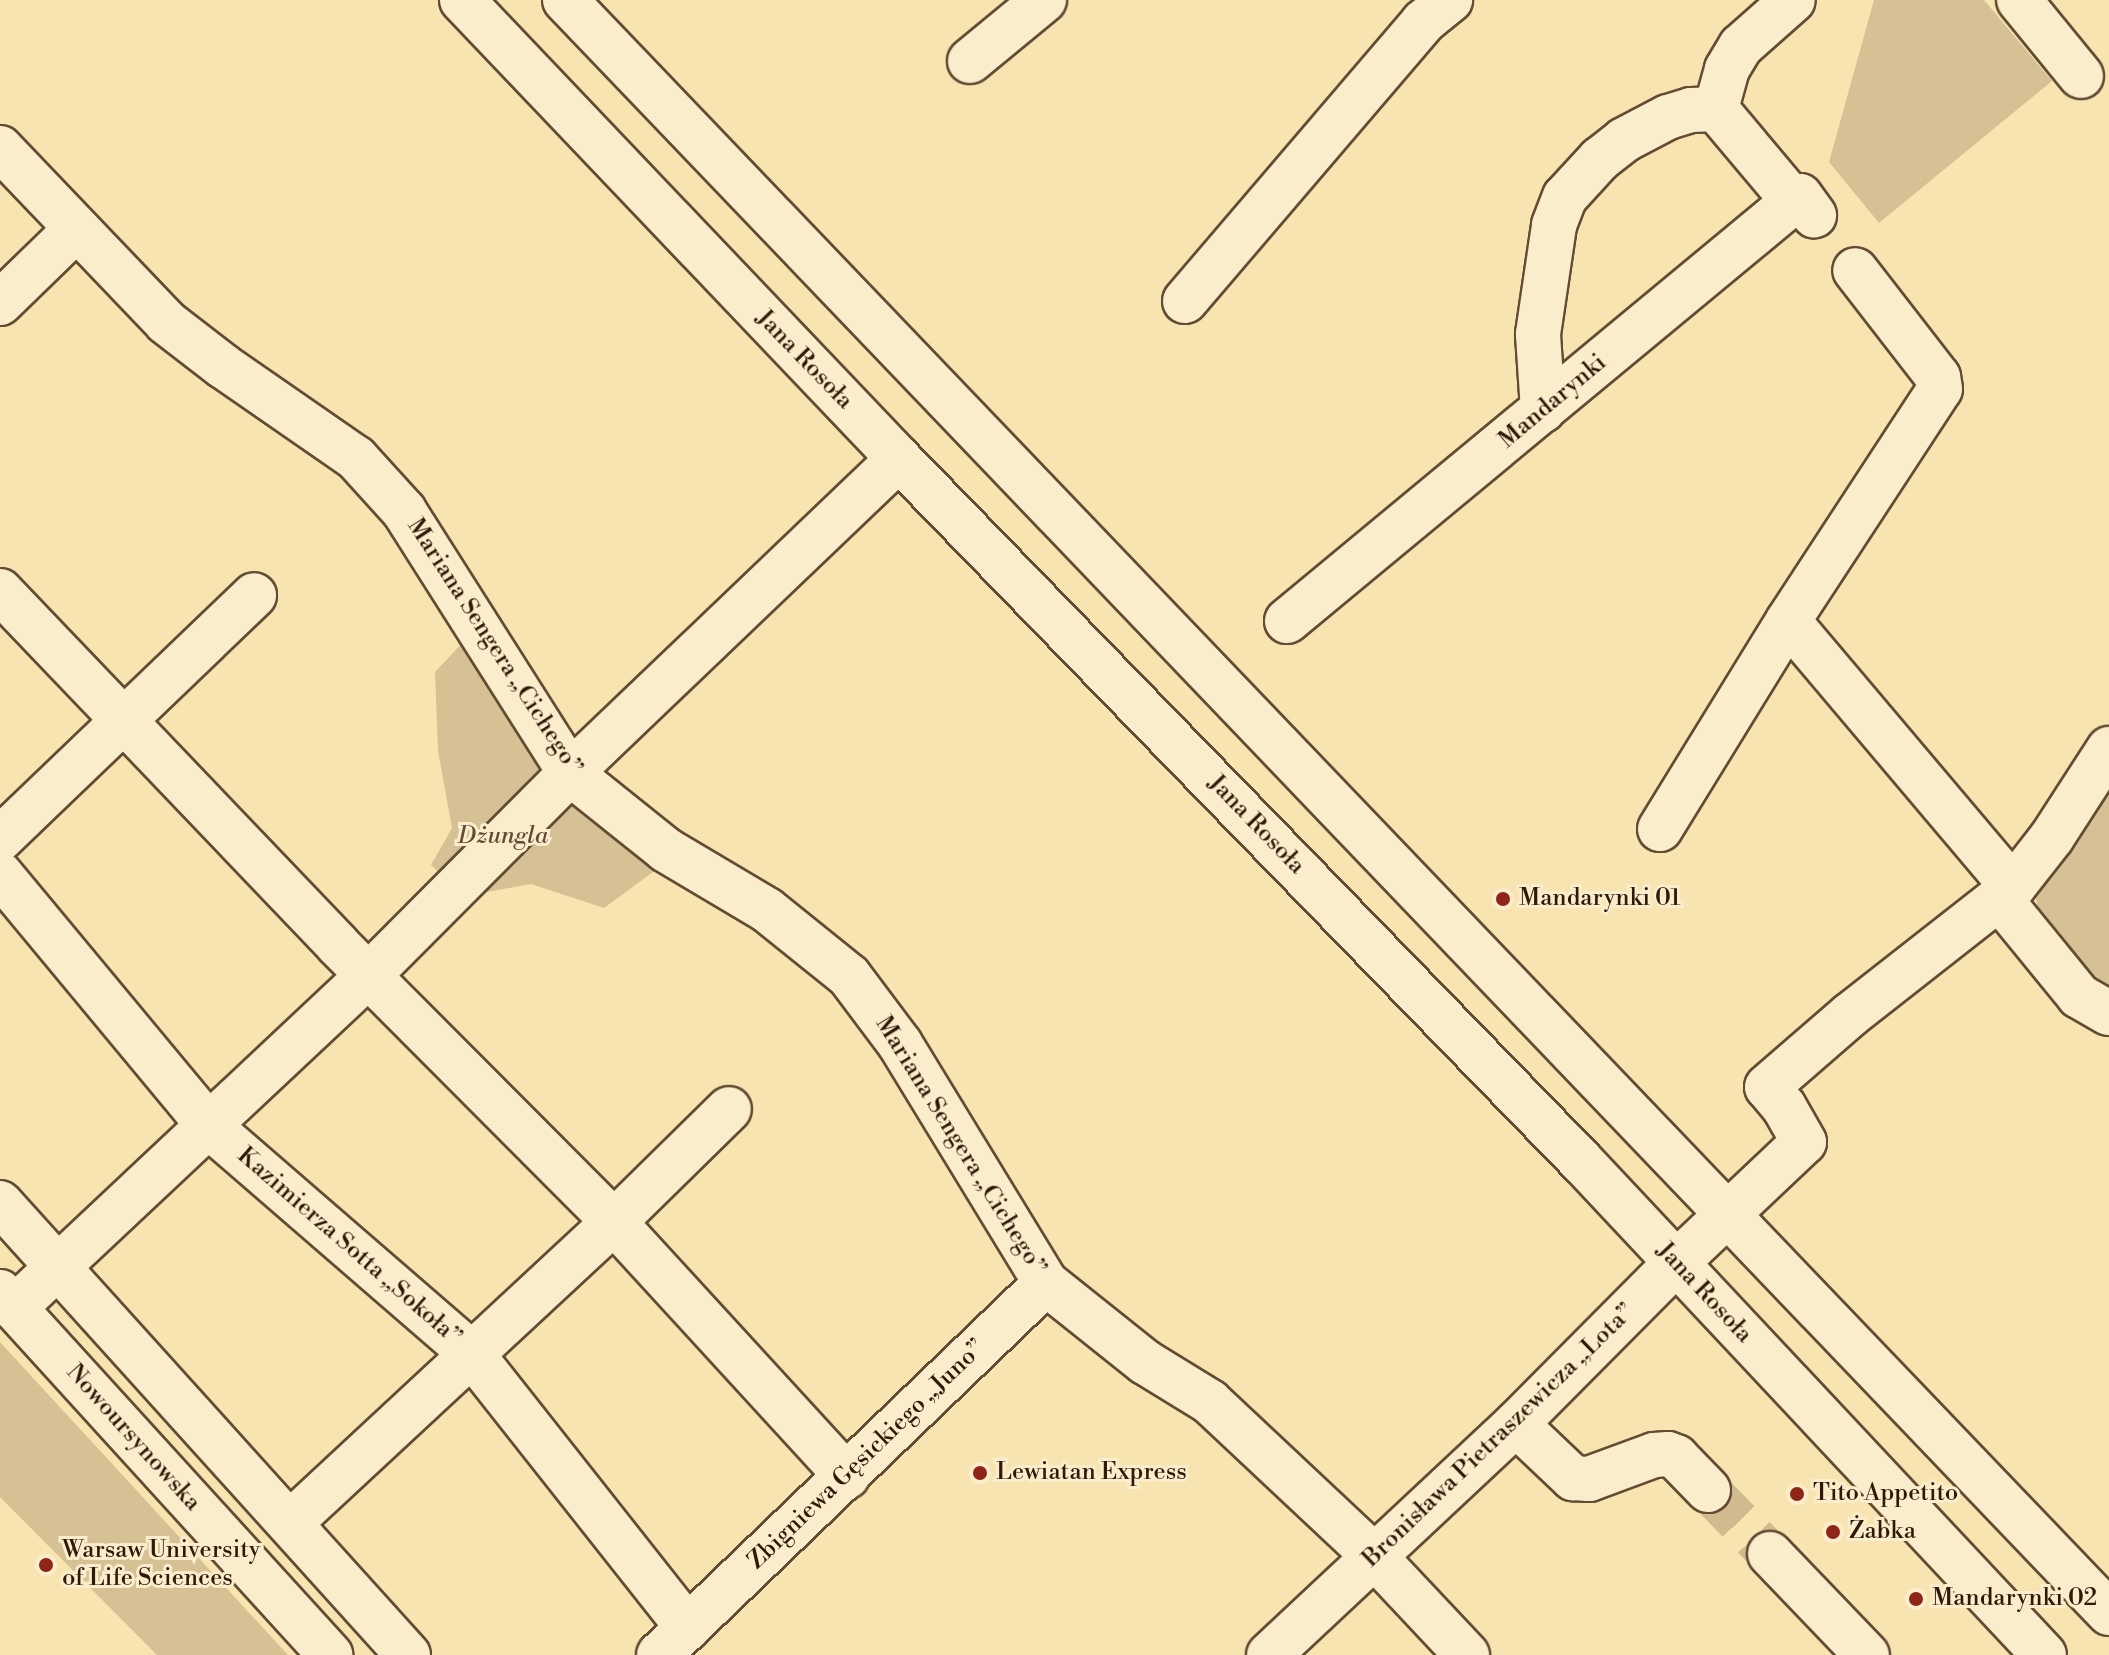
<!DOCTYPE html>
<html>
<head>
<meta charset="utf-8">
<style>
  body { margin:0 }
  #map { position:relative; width:2109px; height:1655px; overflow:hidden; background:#f8e4b0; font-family:"Libre Bodoni",serif }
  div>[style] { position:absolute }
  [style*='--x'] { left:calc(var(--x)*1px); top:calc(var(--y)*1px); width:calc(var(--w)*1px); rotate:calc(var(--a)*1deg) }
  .green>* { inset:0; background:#d6c194 }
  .minor-tunnel>* { height:44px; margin-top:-22px; transform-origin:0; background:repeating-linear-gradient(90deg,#d0bb8f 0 44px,transparent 0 66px) }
  .roads { filter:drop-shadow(2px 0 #634c33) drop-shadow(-2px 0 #634c33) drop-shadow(0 2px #634c33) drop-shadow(0 -2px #634c33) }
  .minor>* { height:44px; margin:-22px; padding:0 22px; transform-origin:22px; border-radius:22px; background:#faedcc }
  .tertiary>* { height:44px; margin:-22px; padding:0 22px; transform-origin:22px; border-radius:22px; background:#faedcc }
  .dots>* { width:22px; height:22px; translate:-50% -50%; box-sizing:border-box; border:4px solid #faedcc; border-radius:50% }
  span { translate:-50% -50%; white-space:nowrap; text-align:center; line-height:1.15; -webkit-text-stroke:6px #faedcc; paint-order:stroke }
  .street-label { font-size:24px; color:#311909 }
  .park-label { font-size:24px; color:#634b33; font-style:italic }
  .poi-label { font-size:24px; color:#311909 }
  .left { translate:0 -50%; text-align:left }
</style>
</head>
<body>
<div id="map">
  <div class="green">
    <i style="clip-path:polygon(1874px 0,1984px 0,2052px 81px,1879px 223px,1829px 162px)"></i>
    <i style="clip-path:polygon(467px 638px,539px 765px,539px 781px,567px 804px,589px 806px,661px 866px,604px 908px,531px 884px,465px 896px,431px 865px,452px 828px,438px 751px,435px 672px)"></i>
    <i style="clip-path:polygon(2109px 779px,2109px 994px,2080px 978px,2041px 922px,2035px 894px)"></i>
    <i style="clip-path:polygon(0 1342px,288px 1655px,157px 1655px,0 1497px)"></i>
  </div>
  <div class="minor-tunnel">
    <i style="--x:1708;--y:1490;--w:89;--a:45.9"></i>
  </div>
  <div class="roads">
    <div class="minor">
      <i style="--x:2019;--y:0;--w:98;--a:50.8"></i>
      <i style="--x:970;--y:61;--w:96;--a:-39.5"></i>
      <i style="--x:1716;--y:109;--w:41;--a:-74.6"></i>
      <i style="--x:1727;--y:69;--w:27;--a:-59"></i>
      <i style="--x:1741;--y:46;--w:69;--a:-41.5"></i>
      <i style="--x:0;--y:148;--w:240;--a:46.3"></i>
      <i style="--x:166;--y:322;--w:72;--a:37.7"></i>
      <i style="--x:223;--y:366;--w:162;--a:34.7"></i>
      <i style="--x:356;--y:458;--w:72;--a:47.8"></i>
      <i style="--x:404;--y:511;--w:310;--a:57.6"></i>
      <i style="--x:570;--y:773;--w:123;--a:38.7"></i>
      <i style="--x:666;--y:850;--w:117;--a:30.7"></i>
      <i style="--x:767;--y:910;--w:105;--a:38.8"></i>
      <i style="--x:849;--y:976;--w:85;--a:53.1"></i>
      <i style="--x:900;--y:1044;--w:280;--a:58.6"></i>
      <i style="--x:1046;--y:1283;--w:127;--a:38.6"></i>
      <i style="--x:1145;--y:1362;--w:76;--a:31.6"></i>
      <i style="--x:1210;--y:1402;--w:225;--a:43.2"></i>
      <i style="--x:1374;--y:1556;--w:136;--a:46.8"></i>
      <i style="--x:1185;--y:301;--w:367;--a:-49.5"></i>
      <i style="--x:1423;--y:22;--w:35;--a:-39"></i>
      <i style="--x:0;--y:303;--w:103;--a:-44.2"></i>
      <i style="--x:1543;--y:410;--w:76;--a:-93.8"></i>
      <i style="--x:1538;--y:334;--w:110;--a:-81.6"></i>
      <i style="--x:1554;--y:225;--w:30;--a:-69"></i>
      <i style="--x:1565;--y:197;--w:52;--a:-47.4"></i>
      <i style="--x:1600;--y:159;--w:31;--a:-38"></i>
      <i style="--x:1624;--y:140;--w:50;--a:-27.6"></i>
      <i style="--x:1668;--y:117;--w:24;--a:-17"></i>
      <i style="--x:1691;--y:110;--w:25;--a:-2"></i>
      <i style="--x:1716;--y:109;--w:121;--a:50"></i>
      <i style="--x:0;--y:591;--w:489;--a:46.3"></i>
      <i style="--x:338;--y:945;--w:391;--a:45.1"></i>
      <i style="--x:614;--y:1222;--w:345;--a:47.5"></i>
      <i style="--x:1287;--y:621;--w:666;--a:-39.64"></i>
      <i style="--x:1800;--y:196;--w:24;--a:54"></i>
      <i style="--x:1788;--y:621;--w:348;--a:49.8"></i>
      <i style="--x:1660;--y:829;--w:244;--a:-58.4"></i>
      <i style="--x:1788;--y:621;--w:277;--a:-56.8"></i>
      <i style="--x:1940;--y:389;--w:12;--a:-99"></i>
      <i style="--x:1938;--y:377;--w:135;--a:-127.8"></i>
      <i style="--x:0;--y:839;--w:352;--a:-43.8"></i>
      <i style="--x:0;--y:874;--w:329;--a:50.3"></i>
      <i style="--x:210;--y:1127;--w:345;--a:40.9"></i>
      <i style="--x:471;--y:1353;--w:350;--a:51.7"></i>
      <i style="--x:2000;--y:899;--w:125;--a:50.8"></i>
      <i style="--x:2079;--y:996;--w:34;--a:30"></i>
      <i style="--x:0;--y:1203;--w:609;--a:47.93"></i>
      <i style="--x:0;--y:1292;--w:491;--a:47.7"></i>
      <i style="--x:14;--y:1308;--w:487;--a:-43.2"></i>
      <i style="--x:369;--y:975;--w:285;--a:-45.1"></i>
      <i style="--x:570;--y:773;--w:455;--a:-43.7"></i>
      <i style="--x:1516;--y:1424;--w:79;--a:43.5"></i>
      <i style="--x:1573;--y:1478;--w:16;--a:4"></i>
      <i style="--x:1589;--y:1479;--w:69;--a:-20.3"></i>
      <i style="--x:1654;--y:1455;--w:14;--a:-4"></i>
      <i style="--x:1668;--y:1454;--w:9;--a:21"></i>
      <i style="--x:1676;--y:1457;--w:46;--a:45.9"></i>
      <i style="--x:290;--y:1523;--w:442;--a:-42.9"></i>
      <i style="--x:614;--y:1222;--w:161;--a:-44.5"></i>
      <i style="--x:1770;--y:1554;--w:140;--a:46.2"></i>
      <i style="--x:659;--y:1655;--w:537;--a:-43.87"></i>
      <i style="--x:1269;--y:1655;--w:338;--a:-43.1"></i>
      <i style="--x:1516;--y:1424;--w:227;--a:-45.2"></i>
      <i style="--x:1676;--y:1263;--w:176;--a:-43.4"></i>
      <i style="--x:1804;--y:1142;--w:40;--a:-119.7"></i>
      <i style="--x:1784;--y:1107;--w:26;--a:-130"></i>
      <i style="--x:1767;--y:1087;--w:110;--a:-40.9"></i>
      <i style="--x:1850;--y:1015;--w:207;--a:-38.1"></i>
      <i style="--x:2013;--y:887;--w:63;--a:-52"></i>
      <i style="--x:2052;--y:837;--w:105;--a:-57.1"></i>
    </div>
    <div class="tertiary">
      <i style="--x:462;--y:0;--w:634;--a:46.41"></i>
      <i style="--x:899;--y:459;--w:982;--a:45.83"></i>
      <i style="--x:1583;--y:1163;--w:674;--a:46.86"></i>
      <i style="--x:565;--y:0;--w:2233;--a:46.25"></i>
    </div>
  </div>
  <div class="dots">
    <i style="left:1503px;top:899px;background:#8f2418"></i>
    <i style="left:980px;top:1473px;background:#8f2418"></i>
    <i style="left:1797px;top:1494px;background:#8f2418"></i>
    <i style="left:1833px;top:1532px;background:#8f2418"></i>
    <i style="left:46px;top:1565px;background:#8f2418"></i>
    <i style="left:1916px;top:1599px;background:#8f2418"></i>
  </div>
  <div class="street-label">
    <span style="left:804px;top:360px;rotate:46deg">Jana Rosoła</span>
    <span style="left:1553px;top:402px;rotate:-40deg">Mandarynki</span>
    <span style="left:494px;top:647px;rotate:57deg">Mariana Sengera „Cichego”</span>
    <span style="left:1256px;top:825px;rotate:46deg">Jana Rosoła</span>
    <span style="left:960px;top:1146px;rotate:58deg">Mariana Sengera „Cichego”</span>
    <span style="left:349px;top:1247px;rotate:41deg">Kazimierza Sotta „Sokoła”</span>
    <span style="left:1704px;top:1293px;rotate:47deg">Jana Rosoła</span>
    <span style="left:1499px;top:1436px;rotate:-44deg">Bronisława Pietraszewicza „Lota”</span>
    <span style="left:133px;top:1438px;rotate:48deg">Nowoursynowska</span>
    <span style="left:867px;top:1455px;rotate:-44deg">Zbigniewa Gęsickiego „Juno”</span>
  </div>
  <div class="park-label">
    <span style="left:503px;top:837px">Dżungla</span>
  </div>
  <div class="poi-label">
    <span class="left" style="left:1519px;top:899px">Mandarynki 01</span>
    <span class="left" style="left:996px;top:1473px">Lewiatan Express</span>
    <span class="left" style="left:1813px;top:1494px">Tito Appetito</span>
    <span class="left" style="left:1849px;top:1532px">Żabka</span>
    <span class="left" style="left:62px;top:1565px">Warsaw University<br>of Life Sciences</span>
    <span class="left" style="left:1932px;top:1599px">Mandarynki 02</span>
  </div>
</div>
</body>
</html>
